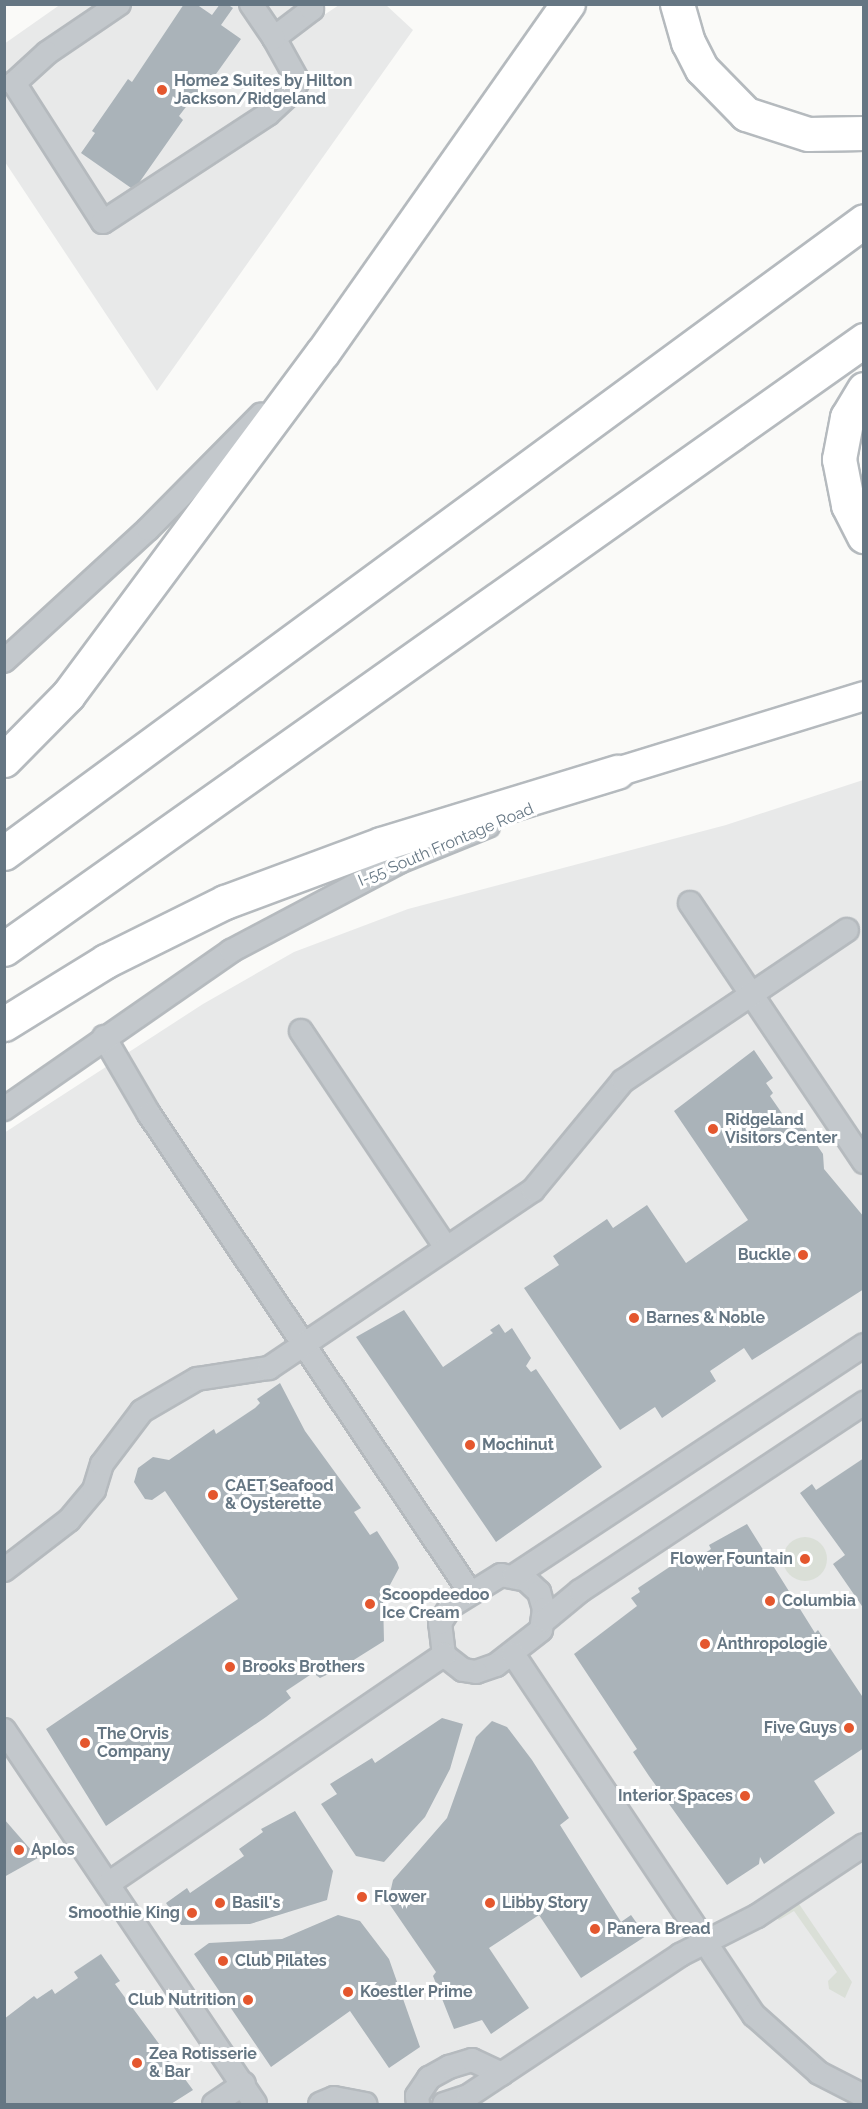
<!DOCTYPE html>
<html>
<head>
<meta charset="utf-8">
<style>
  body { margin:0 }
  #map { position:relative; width:868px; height:2109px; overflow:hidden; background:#fafaf8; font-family:Raleway,sans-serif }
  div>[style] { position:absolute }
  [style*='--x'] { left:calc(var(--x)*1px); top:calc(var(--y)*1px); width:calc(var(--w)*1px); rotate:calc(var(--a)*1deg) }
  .built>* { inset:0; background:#e8e9e9 }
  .green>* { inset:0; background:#dadfd7 }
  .round { border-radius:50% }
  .building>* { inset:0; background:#aab3b9 }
  .roads { filter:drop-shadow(2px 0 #b5babe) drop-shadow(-2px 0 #b5babe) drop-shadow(0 2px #b5babe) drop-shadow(0 -2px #b5babe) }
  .minor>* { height:22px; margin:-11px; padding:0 11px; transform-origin:11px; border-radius:11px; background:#c3c8cc }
  .major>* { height:28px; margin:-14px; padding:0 14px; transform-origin:14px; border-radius:14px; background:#fff }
  .highway>* { height:33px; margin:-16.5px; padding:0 16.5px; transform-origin:16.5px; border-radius:16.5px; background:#fff }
  .dots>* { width:16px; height:16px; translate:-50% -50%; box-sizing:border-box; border:3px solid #fff; border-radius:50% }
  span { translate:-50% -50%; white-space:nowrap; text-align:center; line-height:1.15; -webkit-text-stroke:6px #fff; paint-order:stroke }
  .poi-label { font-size:16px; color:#657683; font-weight:700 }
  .left { translate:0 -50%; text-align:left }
  .right { translate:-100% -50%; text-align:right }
  .street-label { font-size:16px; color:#657683 }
  .frame { position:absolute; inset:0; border:6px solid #657683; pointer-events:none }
</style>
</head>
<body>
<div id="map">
  <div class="built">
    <i style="clip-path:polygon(61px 4px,296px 5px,309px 25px,339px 5px,386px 5px,413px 30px,157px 391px,5px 162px,4px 44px)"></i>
    <i style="clip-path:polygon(863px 780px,863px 2104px,5px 2104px,4px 1133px,203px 1004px,294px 952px,408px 909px,726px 825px)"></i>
  </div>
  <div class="green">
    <i class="round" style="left:783px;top:1537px;width:44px;height:44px"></i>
    <i style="clip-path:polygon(797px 1901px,852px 1982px,845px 1998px,829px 1989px,828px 1981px,837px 1972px,794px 1911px,779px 1920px,773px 1914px)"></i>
  </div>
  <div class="building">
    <i style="clip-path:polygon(184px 4px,196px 4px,212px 15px,220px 4px,227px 4px,233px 8px,221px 25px,241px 39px,196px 102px,192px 99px,179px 116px,183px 120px,134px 190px,81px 153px,95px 133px,92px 131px,128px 79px,132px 82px)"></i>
    <i style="clip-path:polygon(754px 1050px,773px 1078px,766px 1083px,773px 1093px,770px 1096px,788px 1122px,794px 1118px,800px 1127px,803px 1125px,823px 1154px,824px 1169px,864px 1217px,864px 1289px,752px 1360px,744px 1348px,710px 1371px,716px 1381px,662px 1418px,655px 1407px,620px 1430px,524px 1288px,559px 1265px,553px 1256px,607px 1219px,613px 1228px,647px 1205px,686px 1263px,748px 1220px,674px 1111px)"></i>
    <i style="clip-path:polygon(404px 1310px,443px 1367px,493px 1333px,490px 1330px,499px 1324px,505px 1333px,512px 1328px,531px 1358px,526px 1366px,531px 1372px,536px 1369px,602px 1467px,496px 1542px,356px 1337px)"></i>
    <i style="clip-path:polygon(280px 1383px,305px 1431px,361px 1508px,354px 1512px,370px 1535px,377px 1531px,397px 1562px,399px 1568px,383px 1598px,384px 1641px,341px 1668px,320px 1678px,313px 1673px,286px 1691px,291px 1698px,266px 1717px,106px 1826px,46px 1729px,238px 1599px,165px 1491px,152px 1500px,145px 1499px,134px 1482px,138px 1468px,153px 1457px,169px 1460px,214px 1429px,216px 1434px,255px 1408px,260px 1403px,257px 1399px)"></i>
    <i style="clip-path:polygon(864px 1458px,864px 1609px,833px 1564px,845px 1555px,800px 1493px,812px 1484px,816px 1490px)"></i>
    <i style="clip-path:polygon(747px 1524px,815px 1633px,818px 1630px,864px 1699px,864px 1748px,814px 1781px,835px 1813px,764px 1864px,760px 1857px,759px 1864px,727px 1885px,649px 1776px,633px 1752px,637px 1749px,574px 1654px,637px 1606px,631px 1598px,640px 1592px,638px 1588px,680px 1560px,690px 1557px,693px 1561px,711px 1549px,709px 1545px)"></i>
    <i style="clip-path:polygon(442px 1718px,463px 1724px,450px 1769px,425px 1817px,384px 1862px,356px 1856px,321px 1804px,337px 1794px,330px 1784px,372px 1758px,375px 1763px)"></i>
    <i style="clip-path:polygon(492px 1721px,507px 1727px,532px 1760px,569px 1818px,560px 1825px,621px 1922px,631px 1915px,646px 1936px,581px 1978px,539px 1915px,489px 1948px,529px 2008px,491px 2034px,482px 2020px,454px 2029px,433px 1976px,436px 1972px,388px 1902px,393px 1880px,447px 1818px,476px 1737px)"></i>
    <i style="clip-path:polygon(295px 1811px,333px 1871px,327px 1900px,250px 1924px,181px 1925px,166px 1903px,187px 1888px,190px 1893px,244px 1856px,239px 1849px,263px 1832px,261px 1829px)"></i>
    <i style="clip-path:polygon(4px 1819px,38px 1858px,4px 1877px)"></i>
    <i style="clip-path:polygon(338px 1915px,360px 1921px,389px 1959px,420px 2047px,389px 2068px,350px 2011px,271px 2067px,194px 1954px,209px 1943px,282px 1939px)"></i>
    <i style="clip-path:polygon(101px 1954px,120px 1981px,115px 1984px,193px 2090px,171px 2104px,6px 2104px,4px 2019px,34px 1996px,37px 1999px,52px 1989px,55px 1994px,78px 1978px,74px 1972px)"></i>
  </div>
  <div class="roads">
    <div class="minor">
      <i style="--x:119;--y:4;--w:87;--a:145.8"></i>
      <i style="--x:47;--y:53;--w:45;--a:137.7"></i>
      <i style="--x:14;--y:83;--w:165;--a:57.4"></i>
      <i style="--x:103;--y:222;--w:197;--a:-33.2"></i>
      <i style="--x:268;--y:114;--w:33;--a:-43"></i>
      <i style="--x:292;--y:92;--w:13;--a:-61"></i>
      <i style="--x:298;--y:81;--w:49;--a:-119.2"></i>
      <i style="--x:274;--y:38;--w:48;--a:-37.3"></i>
      <i style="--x:312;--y:9;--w:6;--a:-121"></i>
      <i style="--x:251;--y:4;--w:41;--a:55.9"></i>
      <i style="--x:4;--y:661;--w:195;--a:-42.5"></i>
      <i style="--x:148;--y:529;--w:161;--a:-45.3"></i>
      <i style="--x:690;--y:903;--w:312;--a:56.1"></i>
      <i style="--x:301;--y:1031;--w:261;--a:56.2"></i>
      <i style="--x:104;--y:1037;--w:89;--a:59.7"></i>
      <i style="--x:149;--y:1114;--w:576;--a:56.12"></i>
      <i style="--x:4;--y:1109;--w:277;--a:-34.8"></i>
      <i style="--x:231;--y:951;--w:190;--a:-27.9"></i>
      <i style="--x:399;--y:862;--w:96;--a:-22"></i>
      <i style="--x:4;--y:1570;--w:82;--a:-37.6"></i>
      <i style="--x:69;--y:1520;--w:39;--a:-50"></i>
      <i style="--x:94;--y:1490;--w:27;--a:-73"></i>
      <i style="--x:102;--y:1464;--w:66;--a:-53"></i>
      <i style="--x:142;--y:1411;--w:64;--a:-30.2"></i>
      <i style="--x:197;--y:1379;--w:73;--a:-8.7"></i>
      <i style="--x:269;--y:1368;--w:318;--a:-34"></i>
      <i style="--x:533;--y:1190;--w:141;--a:-50.5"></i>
      <i style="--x:623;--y:1081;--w:270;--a:-34"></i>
      <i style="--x:501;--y:1575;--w:25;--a:11"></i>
      <i style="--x:526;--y:1580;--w:18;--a:43"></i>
      <i style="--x:539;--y:1592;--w:18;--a:74"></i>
      <i style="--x:544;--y:1609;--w:21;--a:98"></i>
      <i style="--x:541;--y:1630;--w:57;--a:142.1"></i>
      <i style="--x:496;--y:1665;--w:21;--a:161"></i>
      <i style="--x:476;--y:1672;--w:13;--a:-171"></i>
      <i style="--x:463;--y:1670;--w:24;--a:-142"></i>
      <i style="--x:444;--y:1655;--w:32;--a:-97"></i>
      <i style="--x:440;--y:1623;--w:20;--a:-57"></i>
      <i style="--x:451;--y:1606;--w:59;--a:-31.8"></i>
      <i style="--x:514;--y:1576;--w:419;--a:-33.4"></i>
      <i style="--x:545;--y:1620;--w:45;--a:-39.6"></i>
      <i style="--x:580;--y:1591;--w:341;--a:-33.5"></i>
      <i style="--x:513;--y:1654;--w:434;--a:56.3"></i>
      <i style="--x:754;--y:2015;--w:87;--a:41.7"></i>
      <i style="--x:819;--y:2073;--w:51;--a:27.1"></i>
      <i style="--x:4;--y:1730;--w:450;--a:56.1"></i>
      <i style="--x:108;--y:1884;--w:407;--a:-34.3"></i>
      <i style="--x:214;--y:2104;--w:36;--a:-34"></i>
      <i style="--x:320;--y:2104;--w:15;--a:-23"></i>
      <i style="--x:334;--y:2098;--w:32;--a:11"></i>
      <i style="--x:418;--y:2104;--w:8;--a:-97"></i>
      <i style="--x:417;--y:2096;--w:22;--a:-56"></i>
      <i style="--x:429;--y:2078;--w:23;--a:-29"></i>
      <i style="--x:449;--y:2067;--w:24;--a:-17"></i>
      <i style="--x:472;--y:2060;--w:33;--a:25"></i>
      <i style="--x:444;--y:2104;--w:25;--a:-18"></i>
      <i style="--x:468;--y:2096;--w:255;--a:-33.6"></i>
      <i style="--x:680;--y:1955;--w:86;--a:-26.9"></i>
      <i style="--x:757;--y:1916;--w:128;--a:-33.6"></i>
    </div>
    <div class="major">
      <i style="--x:617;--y:772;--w:258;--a:-17.1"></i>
    </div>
    <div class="highway">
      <i style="--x:677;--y:4;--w:40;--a:74"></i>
      <i style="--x:688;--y:42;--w:30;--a:63"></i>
      <i style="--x:702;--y:69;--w:63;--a:45.6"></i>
      <i style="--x:746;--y:114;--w:65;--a:17.9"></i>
      <i style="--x:808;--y:134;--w:56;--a:-1"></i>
      <i style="--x:864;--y:389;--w:33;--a:121"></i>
      <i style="--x:847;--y:417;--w:43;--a:100.8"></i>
      <i style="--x:839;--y:459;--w:47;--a:78.9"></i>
      <i style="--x:848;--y:505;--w:35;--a:63"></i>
      <i style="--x:4;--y:760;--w:91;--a:-45.4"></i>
      <i style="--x:68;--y:695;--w:427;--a:-53.4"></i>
      <i style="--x:323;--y:352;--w:426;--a:-54.9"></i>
      <i style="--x:4;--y:853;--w:1067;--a:-36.31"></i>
      <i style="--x:4;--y:949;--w:1054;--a:-35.3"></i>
      <i style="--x:4;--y:1024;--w:120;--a:-31.7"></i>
      <i style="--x:106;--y:961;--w:133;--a:-26.4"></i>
      <i style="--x:225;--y:902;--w:166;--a:-20.4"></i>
      <i style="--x:381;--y:844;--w:247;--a:-17"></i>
    </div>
  </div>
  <div class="dots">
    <i style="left:162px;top:90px;background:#e4572e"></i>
    <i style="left:713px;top:1129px;background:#e4572e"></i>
    <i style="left:803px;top:1255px;background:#e4572e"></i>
    <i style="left:634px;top:1318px;background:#e4572e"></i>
    <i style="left:470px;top:1445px;background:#e4572e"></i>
    <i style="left:213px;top:1495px;background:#e4572e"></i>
    <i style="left:805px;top:1559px;background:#e4572e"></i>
    <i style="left:770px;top:1601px;background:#e4572e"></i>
    <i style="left:370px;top:1604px;background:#e4572e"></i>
    <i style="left:705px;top:1644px;background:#e4572e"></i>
    <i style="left:230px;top:1667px;background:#e4572e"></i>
    <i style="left:849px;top:1728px;background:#e4572e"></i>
    <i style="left:85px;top:1743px;background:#e4572e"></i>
    <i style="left:745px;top:1796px;background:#e4572e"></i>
    <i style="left:19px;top:1850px;background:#e4572e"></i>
    <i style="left:362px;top:1897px;background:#e4572e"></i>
    <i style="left:220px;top:1903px;background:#e4572e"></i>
    <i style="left:490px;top:1903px;background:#e4572e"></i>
    <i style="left:192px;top:1913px;background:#e4572e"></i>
    <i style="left:595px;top:1929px;background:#e4572e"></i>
    <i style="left:223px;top:1961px;background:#e4572e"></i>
    <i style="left:348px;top:1992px;background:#e4572e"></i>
    <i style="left:248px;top:2000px;background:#e4572e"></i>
    <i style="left:137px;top:2063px;background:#e4572e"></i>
  </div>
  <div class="poi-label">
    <span class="left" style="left:174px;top:90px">Home2 Suites by Hilton<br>Jackson/Ridgeland</span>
    <span class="left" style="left:725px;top:1129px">Ridgeland<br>Visitors Center</span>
    <span class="right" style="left:791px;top:1255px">Buckle</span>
    <span class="left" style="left:646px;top:1318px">Barnes &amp; Noble</span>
    <span class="left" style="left:482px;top:1445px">Mochinut</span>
    <span class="left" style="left:225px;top:1495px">CAET Seafood<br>&amp; Oysterette</span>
    <span class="right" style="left:793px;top:1559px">Flower Fountain</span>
    <span class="left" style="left:382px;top:1604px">Scoopdeedoo<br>Ice Cream</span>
    <span class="left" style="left:782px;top:1601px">Columbia</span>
    <span class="left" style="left:717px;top:1644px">Anthropologie</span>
    <span class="left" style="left:242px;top:1667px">Brooks Brothers</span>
    <span class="right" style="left:837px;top:1728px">Five Guys</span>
    <span class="left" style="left:97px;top:1743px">The Orvis<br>Company</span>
    <span class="right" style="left:733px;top:1796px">Interior Spaces</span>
    <span class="left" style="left:31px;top:1850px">Aplos</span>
    <span class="left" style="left:374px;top:1897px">Flower</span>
    <span class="left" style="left:232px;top:1903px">Basil's</span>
    <span class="left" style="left:502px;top:1903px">Libby Story</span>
    <span class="right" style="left:180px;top:1913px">Smoothie King</span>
    <span class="left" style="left:607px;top:1929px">Panera Bread</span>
    <span class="left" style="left:235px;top:1961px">Club Pilates</span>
    <span class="left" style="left:360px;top:1992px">Koestler Prime</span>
    <span class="right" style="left:236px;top:2000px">Club Nutrition</span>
    <span class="left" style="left:149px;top:2063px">Zea Rotisserie<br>&amp; Bar</span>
  </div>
  <div class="street-label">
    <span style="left:446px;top:845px;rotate:-23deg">I-55 South Frontage Road</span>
  </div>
  <div class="frame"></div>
</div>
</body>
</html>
